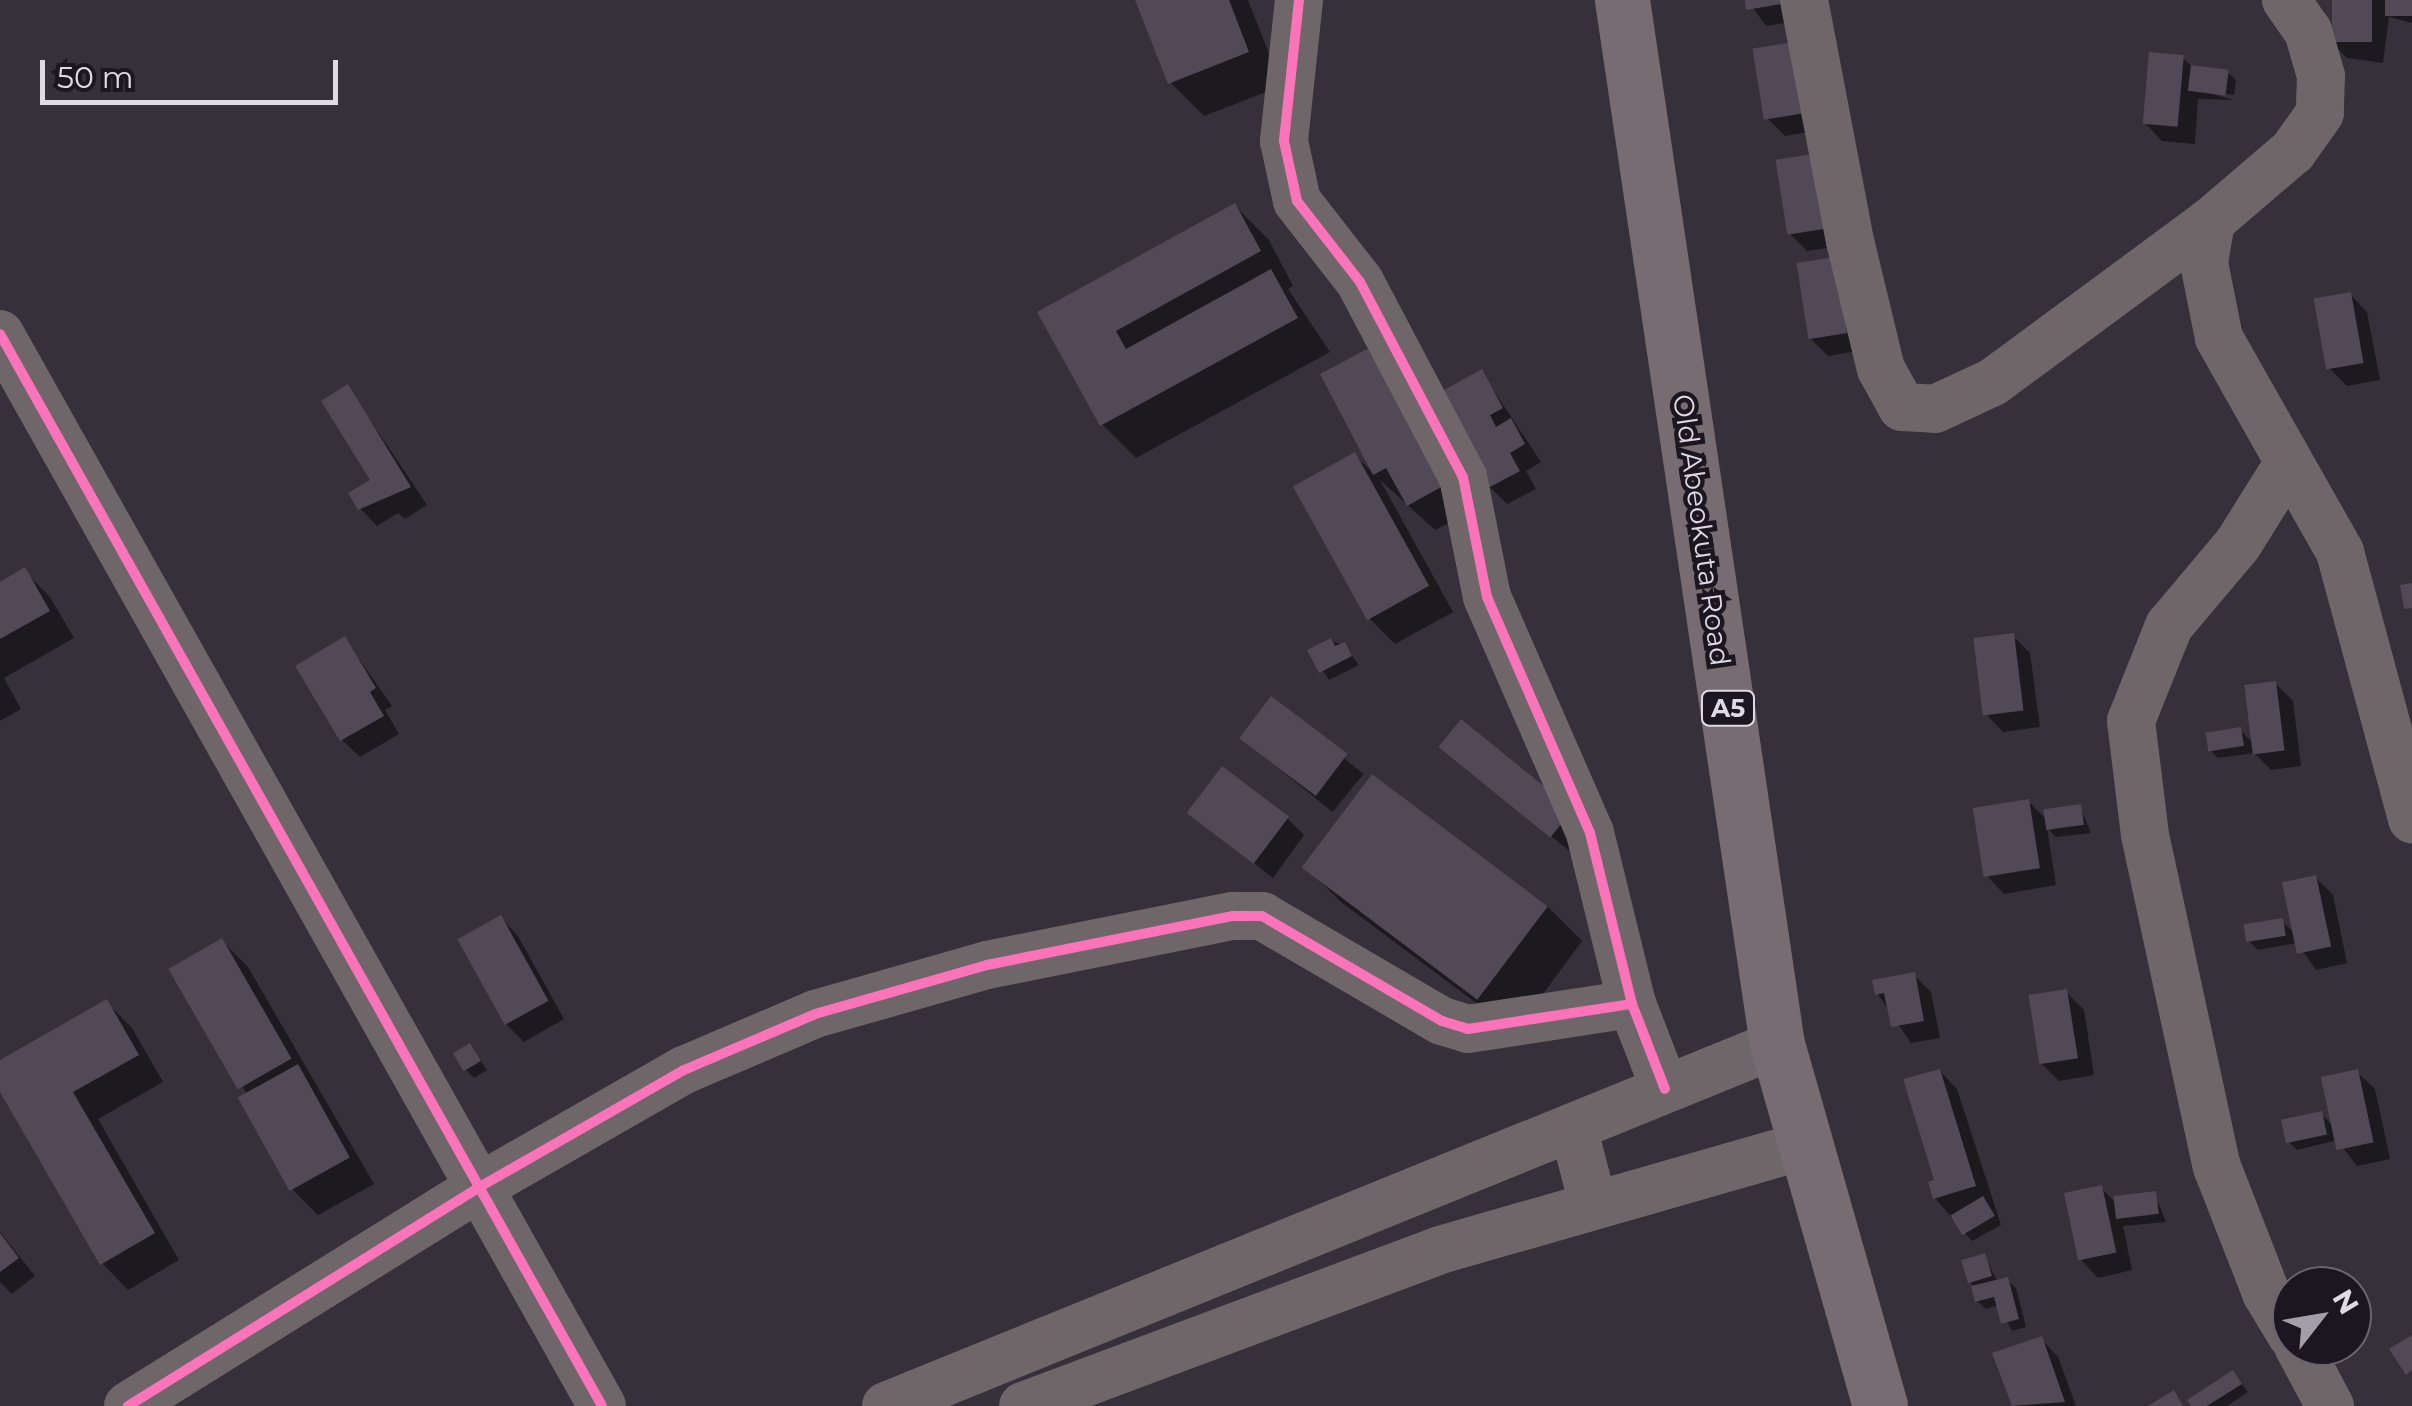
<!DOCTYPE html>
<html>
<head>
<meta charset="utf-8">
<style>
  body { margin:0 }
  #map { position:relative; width:2412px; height:1406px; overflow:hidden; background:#36303a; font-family:Montserrat,sans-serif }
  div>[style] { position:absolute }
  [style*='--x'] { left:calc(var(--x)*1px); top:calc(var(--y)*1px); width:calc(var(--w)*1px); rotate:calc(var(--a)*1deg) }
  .shadow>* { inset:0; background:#0007; transform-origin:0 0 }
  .building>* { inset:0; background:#514956; transform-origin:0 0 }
  .street>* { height:48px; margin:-24px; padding:0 24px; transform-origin:24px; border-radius:24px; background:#6e6669 }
  .highway>* { height:55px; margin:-27.5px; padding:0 27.5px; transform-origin:27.5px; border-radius:27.5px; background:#776c71 }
  .cycleway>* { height:10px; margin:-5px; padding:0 5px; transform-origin:5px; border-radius:5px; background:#fb73b8 }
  span { translate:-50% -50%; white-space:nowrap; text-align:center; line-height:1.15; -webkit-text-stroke:9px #1b161f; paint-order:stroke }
  .shield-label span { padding:2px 8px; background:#1b161f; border:2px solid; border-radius:8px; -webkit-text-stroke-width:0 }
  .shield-label { font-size:25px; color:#e0d9e6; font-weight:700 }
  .street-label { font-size:28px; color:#e0d9e6 }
  .north { position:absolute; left:2272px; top:1266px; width:100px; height:100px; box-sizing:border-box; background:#1b161f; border:2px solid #6a646f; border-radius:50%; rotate:59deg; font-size:28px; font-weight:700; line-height:40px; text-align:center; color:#e0d9e6 }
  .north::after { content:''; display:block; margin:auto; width:35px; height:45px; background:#a49eaa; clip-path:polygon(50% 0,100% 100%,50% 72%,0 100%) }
  .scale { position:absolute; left:40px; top:60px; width:298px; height:45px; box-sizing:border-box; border:5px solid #e0d9e6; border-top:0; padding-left:12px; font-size:30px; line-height:35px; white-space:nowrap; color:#e0d9e6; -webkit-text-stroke:8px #1b161f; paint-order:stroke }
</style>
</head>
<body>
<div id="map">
  <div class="shadow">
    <i style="clip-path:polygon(1138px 0,1248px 0,1282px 86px,1204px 116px,1170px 82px)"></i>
    <i style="clip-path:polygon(1747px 0,1800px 0,1803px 20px,1766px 26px)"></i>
    <i style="clip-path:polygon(2335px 0,2412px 0,2412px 23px,2389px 17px,2383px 63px,2347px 58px,2330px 41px)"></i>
    <i style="clip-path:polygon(1793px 45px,1821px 130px,1785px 136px,1767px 118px)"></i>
    <i style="clip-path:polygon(2183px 58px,2193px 68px,2227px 72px,2236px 80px,2234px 95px,2199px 90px,2234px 100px,2198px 99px,2195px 144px,2162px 141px,2145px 123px)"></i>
    <i style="clip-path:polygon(1778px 162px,1840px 246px,1807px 251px,1790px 234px)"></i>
    <i style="clip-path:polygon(1235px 206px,1269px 240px,1293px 286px,1288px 289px,1330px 352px,1136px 458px,1102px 424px,1040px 313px)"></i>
    <i style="clip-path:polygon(1834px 259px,1863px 350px,1828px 356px,1810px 338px)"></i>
    <i style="clip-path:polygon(2350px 294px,2367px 312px,2380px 380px,2347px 386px,2329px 368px)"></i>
    <i style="clip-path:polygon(1482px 373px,1541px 462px,1526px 471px,1536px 489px,1507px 504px,1490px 487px)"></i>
    <i style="clip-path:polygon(1323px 375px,1479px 507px,1435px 530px,1380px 480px,1453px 612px,1395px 644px,1369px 618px,1355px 456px,1376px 475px)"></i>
    <i style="clip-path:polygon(348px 387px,427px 505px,405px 519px,398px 513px,377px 526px,360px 508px,373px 481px)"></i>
    <i style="clip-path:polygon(24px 571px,50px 597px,74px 638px,4px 678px,21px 709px,0 721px,0 584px)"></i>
    <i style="clip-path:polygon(2013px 636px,2030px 653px,2040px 727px,2003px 732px,1986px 714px)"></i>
    <i style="clip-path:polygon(345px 639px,392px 706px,385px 710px,399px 734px,360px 757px,342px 740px)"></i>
    <i style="clip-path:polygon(1330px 641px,1344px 645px,1359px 665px,1329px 680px,1310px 651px)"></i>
    <i style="clip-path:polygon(2276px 684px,2293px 701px,2301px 766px,2271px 770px,2254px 753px,2218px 758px,2210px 750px,2240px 730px,2252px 742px)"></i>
    <i style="left:1271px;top:699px;width:119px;height:49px;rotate:39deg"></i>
    <i style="clip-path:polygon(1442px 747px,1572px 811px,1571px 852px,1460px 764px)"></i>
    <i style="clip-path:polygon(1372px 777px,1548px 907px,1582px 941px,1515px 1032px,1341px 902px,1307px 868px)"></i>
    <i style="clip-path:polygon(2028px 801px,2047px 820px,2080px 807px,2091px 833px,2056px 837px,2047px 828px,2056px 885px,2004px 894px,1987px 876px)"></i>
    <i style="clip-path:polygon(1191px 813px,1287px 818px,1304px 835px,1273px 878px)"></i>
    <i style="clip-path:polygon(2316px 878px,2333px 895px,2347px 963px,2316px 970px,2297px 943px,2258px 950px,2250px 942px,2282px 921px,2295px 934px)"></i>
    <i style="clip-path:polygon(501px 918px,518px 936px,564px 1019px,524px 1042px,506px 1024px)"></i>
    <i style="clip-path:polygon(222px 941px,248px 967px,374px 1184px,318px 1215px,292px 1189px,248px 1095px,171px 970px)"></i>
    <i style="clip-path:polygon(1914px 975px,1931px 992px,1940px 1038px,1911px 1043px,1877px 993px)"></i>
    <i style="clip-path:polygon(2066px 992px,2084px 1010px,2094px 1075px,2059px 1081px,2041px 1063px)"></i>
    <i style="clip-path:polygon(106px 1002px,132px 1028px,163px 1082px,98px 1119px,179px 1260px,128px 1290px,102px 1263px,0 1087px,0 1063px)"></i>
    <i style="clip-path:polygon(470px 1046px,487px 1070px,474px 1078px,466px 1070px)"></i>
    <i style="clip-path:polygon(1940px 1071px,1957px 1089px,2001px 1225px,1972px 1241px,1935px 1198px)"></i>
    <i style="clip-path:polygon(2357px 1072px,2375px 1089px,2390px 1159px,2357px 1166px,2337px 1140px,2297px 1150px,2289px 1142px,2321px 1114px,2335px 1128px)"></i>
    <i style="clip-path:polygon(2101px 1188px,2116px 1203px,2155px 1194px,2166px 1222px,2123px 1226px,2132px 1270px,2098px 1278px,2081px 1260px)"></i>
    <i style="clip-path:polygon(0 1232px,35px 1276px,12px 1294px,0 1282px)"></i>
    <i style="clip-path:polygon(1984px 1256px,1998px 1282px,2007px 1280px,2016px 1288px,2026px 1327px,2012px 1331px,1999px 1305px,1986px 1309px,1977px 1301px,1971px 1282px)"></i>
    <i style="clip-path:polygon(2041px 1339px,2058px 1357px,2076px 1406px,2014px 1406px,1996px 1355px)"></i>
    <i style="clip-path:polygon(2233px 1373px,2248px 1392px,2227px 1406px,2193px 1406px)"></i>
  </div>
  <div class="building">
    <i style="clip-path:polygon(1135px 0,1229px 0,1249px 52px,1168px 84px)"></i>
    <i style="clip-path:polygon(1745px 0,1793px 0,1793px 2px,1746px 10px)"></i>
    <i style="left:2332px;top:0;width:40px;height:42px"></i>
    <i style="left:2385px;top:0;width:27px;height:16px"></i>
    <i style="left:1794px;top:42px;width:72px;height:42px;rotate:81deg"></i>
    <i style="left:2149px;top:52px;width:35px;height:72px;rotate:5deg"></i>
    <i style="left:2191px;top:65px;width:38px;height:26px;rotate:7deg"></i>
    <i style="left:1812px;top:154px;width:76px;height:37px;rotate:81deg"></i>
    <i style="clip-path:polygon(1235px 203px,1261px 251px,1116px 331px,1126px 349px,1271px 269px,1298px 318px,1100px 426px,1037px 312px)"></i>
    <i style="left:1835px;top:257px;width:77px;height:39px;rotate:81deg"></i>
    <i style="left:2351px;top:292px;width:72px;height:38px;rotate:80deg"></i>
    <i style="clip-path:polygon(1380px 342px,1454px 480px,1407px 506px,1386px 468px,1373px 475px,1320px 374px)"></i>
    <i style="clip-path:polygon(1482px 369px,1503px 408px,1490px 415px,1496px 427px,1511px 418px,1525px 444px,1510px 453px,1520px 471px,1488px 488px,1437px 394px)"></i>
    <i style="clip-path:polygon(348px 384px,411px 487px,358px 510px,348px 493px,370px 480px,321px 401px)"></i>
    <i style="left:1355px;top:452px;width:153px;height:71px;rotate:61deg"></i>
    <i style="clip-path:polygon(25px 567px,50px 611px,0 639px,0 582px)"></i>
    <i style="clip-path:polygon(2412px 583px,2412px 608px,2404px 609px,2400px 585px)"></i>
    <i style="left:2014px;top:633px;width:78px;height:41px;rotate:83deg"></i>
    <i style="clip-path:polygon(345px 636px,376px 688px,370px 692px,384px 716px,340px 741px,295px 666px)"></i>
    <i style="clip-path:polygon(1331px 638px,1335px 646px,1345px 642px,1352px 656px,1319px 673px,1307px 650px)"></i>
    <i style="left:2276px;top:681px;width:70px;height:32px;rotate:83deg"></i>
    <i style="left:1271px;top:696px;width:96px;height:53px;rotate:37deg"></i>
    <i style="left:1461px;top:719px;width:144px;height:36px;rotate:39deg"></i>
    <i style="left:2241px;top:727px;width:19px;height:36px;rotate:81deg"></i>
    <i style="left:1222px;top:766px;width:84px;height:59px;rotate:37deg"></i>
    <i style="left:1372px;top:774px;width:220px;height:117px;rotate:37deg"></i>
    <i style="left:2029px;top:799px;width:70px;height:57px;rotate:81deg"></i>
    <i style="left:2081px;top:804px;width:21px;height:38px;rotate:82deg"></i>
    <i style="left:2316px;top:875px;width:73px;height:35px;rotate:78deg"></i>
    <i style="left:501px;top:915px;width:98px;height:50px;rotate:61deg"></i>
    <i style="left:2283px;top:918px;width:18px;height:40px;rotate:81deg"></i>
    <i style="left:222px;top:938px;width:139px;height:62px;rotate:60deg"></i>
    <i style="clip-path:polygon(1915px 972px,1924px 1021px,1891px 1027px,1884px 993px,1875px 995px,1872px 980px)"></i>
    <i style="left:2067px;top:989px;width:70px;height:39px;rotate:81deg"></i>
    <i style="clip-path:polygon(107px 999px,139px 1055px,73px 1092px,155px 1233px,100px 1265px,0 1092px,0 1060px)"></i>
    <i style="left:470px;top:1043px;width:21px;height:20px;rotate:59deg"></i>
    <i style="left:298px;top:1064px;width:107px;height:69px;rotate:61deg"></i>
    <i style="clip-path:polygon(1940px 1069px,1976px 1186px,1933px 1199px,1928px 1182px,1934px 1180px,1903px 1079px)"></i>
    <i style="left:2358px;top:1069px;width:75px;height:38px;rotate:78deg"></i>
    <i style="left:2322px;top:1111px;width:24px;height:42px;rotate:78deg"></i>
    <i style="left:2102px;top:1185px;width:69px;height:39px;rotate:78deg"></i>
    <i style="left:2156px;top:1191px;width:23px;height:43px;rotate:83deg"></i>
    <i style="left:1983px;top:1196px;width:23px;height:38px;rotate:59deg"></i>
    <i style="clip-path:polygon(0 1233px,19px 1258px,0 1272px)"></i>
    <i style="left:1985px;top:1253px;width:24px;height:25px;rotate:73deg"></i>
    <i style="clip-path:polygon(2008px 1277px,2019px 1319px,2001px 1324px,1994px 1297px,1975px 1302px,1971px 1286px)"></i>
    <i style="clip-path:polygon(2412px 1335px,2412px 1370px,2406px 1375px,2389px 1349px)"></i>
    <i style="clip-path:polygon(2042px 1336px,2065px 1402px,2012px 1406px,1992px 1353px)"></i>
    <i style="clip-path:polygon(2233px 1370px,2242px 1384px,2207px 1406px,2191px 1406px,2187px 1400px)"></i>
    <i style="clip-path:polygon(2174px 1390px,2183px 1406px,2148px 1406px)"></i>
  </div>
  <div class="street">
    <i style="--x:1299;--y:0;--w:142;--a:96.1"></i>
    <i style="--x:1284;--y:141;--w:61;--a:77.8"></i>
    <i style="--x:1297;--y:201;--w:103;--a:52.1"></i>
    <i style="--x:1360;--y:282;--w:221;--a:62.2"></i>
    <i style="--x:1463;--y:477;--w:122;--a:78.7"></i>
    <i style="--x:1487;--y:597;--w:257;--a:66.4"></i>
    <i style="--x:1590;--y:833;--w:176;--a:76.2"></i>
    <i style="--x:1632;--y:1004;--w:91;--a:68.8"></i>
    <i style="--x:1804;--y:0;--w:245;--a:79.2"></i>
    <i style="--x:1850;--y:241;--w:132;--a:76.4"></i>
    <i style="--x:1881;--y:369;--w:43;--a:61.1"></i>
    <i style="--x:1902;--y:407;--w:33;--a:3"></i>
    <i style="--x:1935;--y:409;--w:64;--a:-25"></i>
    <i style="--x:1993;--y:382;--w:271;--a:-36.4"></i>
    <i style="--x:2286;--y:0;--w:38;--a:55"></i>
    <i style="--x:2308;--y:31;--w:47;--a:73.9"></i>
    <i style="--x:2321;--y:76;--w:37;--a:92"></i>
    <i style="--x:2320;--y:113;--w:47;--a:125.4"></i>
    <i style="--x:2293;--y:151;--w:108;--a:139.5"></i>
    <i style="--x:2211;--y:221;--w:43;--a:99.5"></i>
    <i style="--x:2204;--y:263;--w:76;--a:78.7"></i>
    <i style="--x:2219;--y:338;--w:246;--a:60.5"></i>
    <i style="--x:2340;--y:552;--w:277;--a:74.9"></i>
    <i style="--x:0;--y:334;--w:1229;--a:60.68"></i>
    <i style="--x:2288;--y:464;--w:94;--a:122"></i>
    <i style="--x:2238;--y:544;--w:107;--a:130.1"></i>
    <i style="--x:2169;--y:626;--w:102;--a:111.8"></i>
    <i style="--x:2131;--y:721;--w:115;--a:83"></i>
    <i style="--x:2145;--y:835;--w:340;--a:77.8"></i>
    <i style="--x:2217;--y:1167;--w:135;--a:68.7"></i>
    <i style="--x:2266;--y:1293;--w:50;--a:58.8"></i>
    <i style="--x:1573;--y:1127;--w:80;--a:75.4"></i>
    <i style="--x:2298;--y:1346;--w:68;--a:61.9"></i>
    <i style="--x:128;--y:1406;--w:410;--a:-31.9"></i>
    <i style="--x:476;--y:1189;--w:240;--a:-29.8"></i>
    <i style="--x:684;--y:1070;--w:142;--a:-23.1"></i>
    <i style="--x:815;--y:1014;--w:179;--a:-15.9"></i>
    <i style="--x:987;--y:965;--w:251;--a:-11.3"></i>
    <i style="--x:1233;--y:916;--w:29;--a:0"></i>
    <i style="--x:1262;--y:916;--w:208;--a:30.3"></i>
    <i style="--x:1442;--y:1021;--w:27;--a:17"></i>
    <i style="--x:1468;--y:1029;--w:166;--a:-8.7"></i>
    <i style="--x:886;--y:1406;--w:962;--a:-22.11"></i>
    <i style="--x:1023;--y:1406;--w:445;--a:-20.5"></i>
    <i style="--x:1440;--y:1250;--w:380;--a:-16"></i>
  </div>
  <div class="highway">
    <i style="--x:1622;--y:0;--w:1055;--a:81.56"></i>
    <i style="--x:1777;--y:1044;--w:376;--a:74.1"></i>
  </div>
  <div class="cycleway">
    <i style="--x:1299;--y:0;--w:142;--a:96.1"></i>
    <i style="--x:1284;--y:141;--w:61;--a:77.8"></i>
    <i style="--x:1297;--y:201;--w:103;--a:52.1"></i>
    <i style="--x:1360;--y:282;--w:221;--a:62.2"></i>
    <i style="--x:1463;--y:477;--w:122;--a:78.7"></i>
    <i style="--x:1487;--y:597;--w:257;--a:66.4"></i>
    <i style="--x:1590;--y:833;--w:176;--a:76.2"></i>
    <i style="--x:1632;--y:1004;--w:91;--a:68.8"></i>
    <i style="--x:0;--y:334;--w:1229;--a:60.68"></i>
    <i style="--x:128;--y:1406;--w:410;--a:-31.9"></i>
    <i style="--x:476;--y:1189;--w:240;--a:-29.8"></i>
    <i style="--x:684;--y:1070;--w:142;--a:-23.1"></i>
    <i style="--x:815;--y:1014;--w:179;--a:-15.9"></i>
    <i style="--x:987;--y:965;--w:251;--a:-11.3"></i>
    <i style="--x:1233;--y:916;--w:29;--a:0"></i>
    <i style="--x:1262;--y:916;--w:208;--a:30.3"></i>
    <i style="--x:1442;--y:1021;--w:27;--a:17"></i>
    <i style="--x:1468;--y:1029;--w:166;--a:-8.7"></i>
  </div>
  <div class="shield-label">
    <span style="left:1728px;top:708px">A5</span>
  </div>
  <div class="street-label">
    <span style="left:1702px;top:530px;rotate:82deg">Old Abeokuta Road</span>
  </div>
  <div class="north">N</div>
  <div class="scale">50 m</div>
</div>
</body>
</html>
